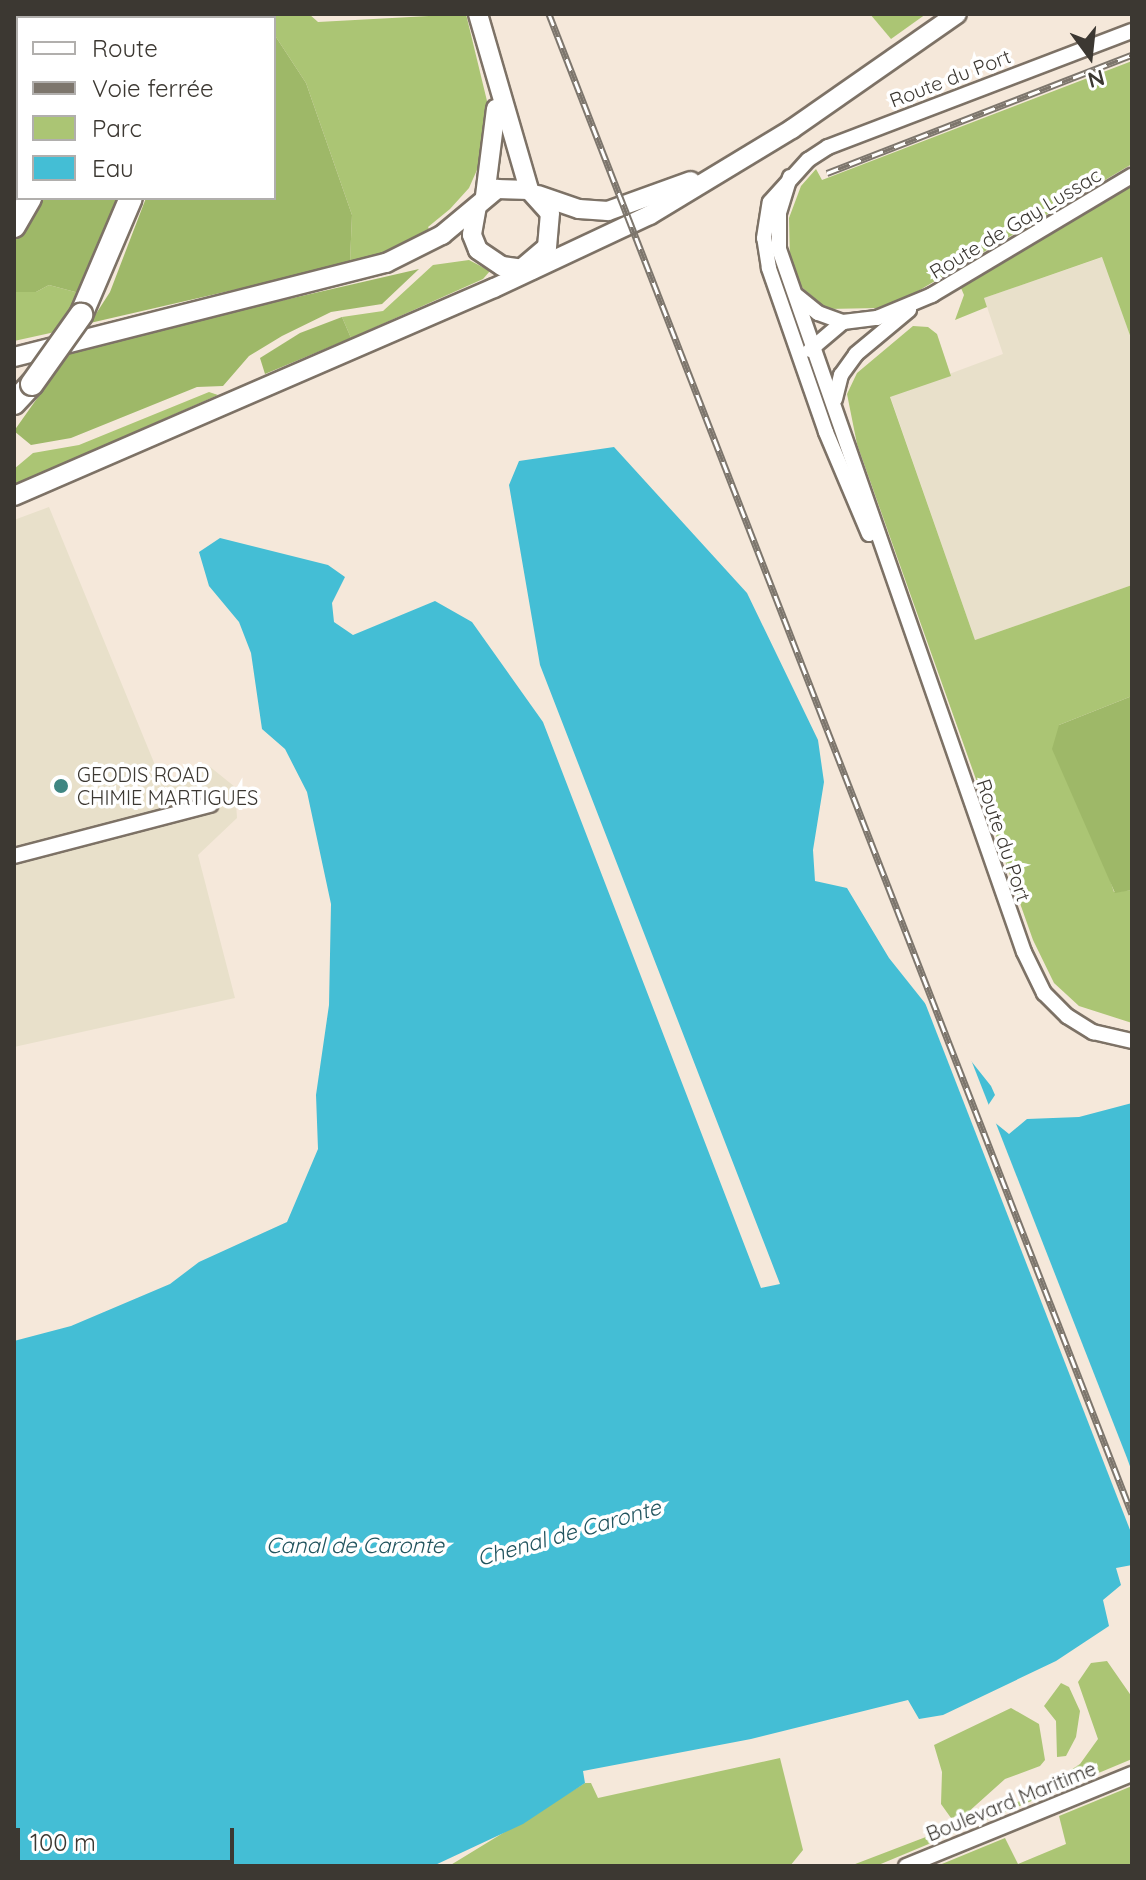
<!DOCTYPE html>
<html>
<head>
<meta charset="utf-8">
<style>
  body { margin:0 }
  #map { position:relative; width:1146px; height:1880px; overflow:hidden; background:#f5e8da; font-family:Quicksand,sans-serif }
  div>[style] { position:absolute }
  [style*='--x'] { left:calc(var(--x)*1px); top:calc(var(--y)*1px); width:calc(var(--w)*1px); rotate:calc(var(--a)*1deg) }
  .industrial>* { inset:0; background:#e8e0ca }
  .green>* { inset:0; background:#abc574 }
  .forest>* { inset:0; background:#9eb868 }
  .water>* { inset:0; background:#44bed5 }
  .pier>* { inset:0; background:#f5e8da }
  .roads { filter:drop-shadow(2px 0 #7d7266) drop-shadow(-2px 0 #7d7266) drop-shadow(0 2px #7d7266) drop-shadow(0 -2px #7d7266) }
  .minor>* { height:14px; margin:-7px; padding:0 7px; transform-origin:7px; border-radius:7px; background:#fff }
  .tertiary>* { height:18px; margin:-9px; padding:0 9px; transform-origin:9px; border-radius:9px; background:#fff }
  .secondary>* { height:22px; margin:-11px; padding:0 11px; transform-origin:11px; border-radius:11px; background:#fff }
  .rail>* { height:7px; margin-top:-3.5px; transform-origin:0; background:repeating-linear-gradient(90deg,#fff 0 12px,#7d766d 0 24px); box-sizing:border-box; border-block:2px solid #7d766d }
  .bridges { filter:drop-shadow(2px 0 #7d7266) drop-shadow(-2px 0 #7d7266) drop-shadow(0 2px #7d7266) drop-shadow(0 -2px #7d7266) }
  .secondary-bridge>* { height:22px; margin:-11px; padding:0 11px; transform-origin:11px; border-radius:11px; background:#fff }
  .dots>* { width:22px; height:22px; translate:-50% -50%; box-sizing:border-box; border:4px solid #fff; border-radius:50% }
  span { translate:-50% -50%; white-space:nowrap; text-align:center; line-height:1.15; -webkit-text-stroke:7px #fff; paint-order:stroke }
  .street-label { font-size:20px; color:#3c3832 }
  .poi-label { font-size:20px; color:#3c3832 }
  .left { translate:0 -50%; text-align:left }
  .water-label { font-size:22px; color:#21545e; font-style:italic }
  .frame { position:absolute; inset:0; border:16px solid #3c3832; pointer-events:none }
  .legend { position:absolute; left:16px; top:16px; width:260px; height:184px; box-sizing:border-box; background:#fff; border:2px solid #b1afad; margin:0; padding:10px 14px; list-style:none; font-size:24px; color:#3c3832 }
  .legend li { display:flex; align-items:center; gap:16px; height:40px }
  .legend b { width:40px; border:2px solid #b1afad }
  .north { position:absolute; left:1050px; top:16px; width:80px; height:80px; -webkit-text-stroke:6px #fff; paint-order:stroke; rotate:165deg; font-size:22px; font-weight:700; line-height:32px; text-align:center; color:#3c3832 }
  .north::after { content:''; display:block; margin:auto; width:28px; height:36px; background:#3c3832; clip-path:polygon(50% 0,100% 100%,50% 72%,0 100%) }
  .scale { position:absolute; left:16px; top:1828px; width:218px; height:36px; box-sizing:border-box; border:4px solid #3c3832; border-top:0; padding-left:10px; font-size:24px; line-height:28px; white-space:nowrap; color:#3c3832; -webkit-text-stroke:6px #fff; paint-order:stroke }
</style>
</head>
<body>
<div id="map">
  <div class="industrial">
    <i style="clip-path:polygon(1103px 257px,1132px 341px,1132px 585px,975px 640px,890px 396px,1003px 354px,984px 298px)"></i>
    <i style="clip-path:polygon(49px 507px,162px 782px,209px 766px,235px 787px,237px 818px,198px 855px,235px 998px,14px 1047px,14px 520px)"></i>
  </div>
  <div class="green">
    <i style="clip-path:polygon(261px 14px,309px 14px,318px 22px,466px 14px,487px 101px,485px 163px,480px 163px,469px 188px,450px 209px,428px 227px,431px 233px,388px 254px,350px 263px,352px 215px,306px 83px,274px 34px,274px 18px)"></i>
    <i style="clip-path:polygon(870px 14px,926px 14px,891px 39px)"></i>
    <i style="clip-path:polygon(1132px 61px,1132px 164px,908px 297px,879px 308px,827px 309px,797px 283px,790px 260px,789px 218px,801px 186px,816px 169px,822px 180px)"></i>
    <i style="clip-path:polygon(1132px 183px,1132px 341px,1102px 257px,984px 298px,987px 307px,955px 320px,964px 295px,961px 288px)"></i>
    <i style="clip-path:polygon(469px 260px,490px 271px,483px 279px,351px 338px,342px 317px,383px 311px,433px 265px)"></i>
    <i style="clip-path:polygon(49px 285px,79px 293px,55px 332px,14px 341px,14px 292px,36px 292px)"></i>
    <i style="clip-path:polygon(913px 326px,928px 327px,937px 334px,951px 376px,890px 397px,975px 640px,1132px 585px,1132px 696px,1059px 725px,1114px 892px,1132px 890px,1132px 1023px,1079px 1006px,1054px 983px,1033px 940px,857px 444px,847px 394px,857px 373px)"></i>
    <i style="clip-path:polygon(209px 392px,218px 395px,14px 485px,14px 469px,33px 453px,79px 445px)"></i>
    <i style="clip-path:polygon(1107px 1661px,1132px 1697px,1132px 1759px,876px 1866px,850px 1866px,1028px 1798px,1080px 1764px,1098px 1739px,1078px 1682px,1091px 1663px)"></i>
    <i style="clip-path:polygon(1061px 1683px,1069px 1687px,1080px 1711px,1076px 1737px,1066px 1756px,1057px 1757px,1056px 1721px,1044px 1706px)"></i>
    <i style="clip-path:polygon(1011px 1708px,1039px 1724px,1045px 1760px,1040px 1766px,1005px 1779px,966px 1814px,951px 1818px,941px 1804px,942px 1772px,934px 1745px)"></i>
    <i style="clip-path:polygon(780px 1758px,803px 1850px,790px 1866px,449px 1866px,585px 1783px,591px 1783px,598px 1798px)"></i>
    <i style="clip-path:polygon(1132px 1786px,1132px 1866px,937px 1866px,1005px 1838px,1018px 1864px,1066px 1844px,1059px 1816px)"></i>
  </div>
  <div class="forest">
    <i style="clip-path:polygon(274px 34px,306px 83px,352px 215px,350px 263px,90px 323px,110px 292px,146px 198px,274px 198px)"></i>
    <i style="clip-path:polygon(38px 198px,117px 198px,79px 293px,49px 285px,36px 292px,14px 292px,14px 236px)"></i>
    <i style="clip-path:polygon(419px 269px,382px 304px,331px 312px,282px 336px,249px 356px,223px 386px,197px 387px,71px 438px,31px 445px,14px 431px,72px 349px)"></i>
    <i style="clip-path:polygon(342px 317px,351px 338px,265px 374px,260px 358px,300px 333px)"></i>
    <i style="clip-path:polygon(1132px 696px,1132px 890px,1115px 893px,1052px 749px,1059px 725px)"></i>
  </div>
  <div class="water">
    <i style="clip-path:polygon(614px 447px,747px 593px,818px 740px,824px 782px,813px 850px,815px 881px,847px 888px,889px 958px,991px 1086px,995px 1095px,983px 1113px,1009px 1134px,1027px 1119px,1079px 1117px,1132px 1103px,1132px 1565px,1116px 1568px,1121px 1585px,1103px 1600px,1109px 1626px,1056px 1661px,943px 1715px,919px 1719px,908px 1700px,751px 1739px,583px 1771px,585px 1783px,523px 1824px,433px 1866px,14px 1866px,14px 1341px,71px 1326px,170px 1284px,199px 1262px,287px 1222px,318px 1149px,316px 1095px,329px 1005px,331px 904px,307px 792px,285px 749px,262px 729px,251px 653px,239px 622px,209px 586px,199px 552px,220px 538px,328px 565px,345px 577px,332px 603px,334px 622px,353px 635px,435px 601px,472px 622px,543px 722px,761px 1288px,780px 1284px,540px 665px,509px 485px,519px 461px)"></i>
  </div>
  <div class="pier">
    <i style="clip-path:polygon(922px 995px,968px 1052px,1127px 1458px,1132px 1472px,1132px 1535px)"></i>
  </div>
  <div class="roads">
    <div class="minor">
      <i style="--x:790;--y:177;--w:39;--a:107"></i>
      <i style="--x:779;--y:214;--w:35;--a:90"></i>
      <i style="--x:779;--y:249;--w:744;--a:70.79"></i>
      <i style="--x:1024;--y:952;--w:46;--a:64"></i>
      <i style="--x:1044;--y:993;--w:33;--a:45"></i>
      <i style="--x:1067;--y:1016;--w:31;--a:32"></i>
      <i style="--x:1093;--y:1032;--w:40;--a:13"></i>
      <i style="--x:797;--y:296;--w:27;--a:39"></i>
      <i style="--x:818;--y:313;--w:27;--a:20"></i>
      <i style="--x:843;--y:322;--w:34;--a:-7"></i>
      <i style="--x:877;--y:318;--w:60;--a:-22.7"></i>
      <i style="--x:932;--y:295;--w:233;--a:-30.8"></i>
      <i style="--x:810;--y:350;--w:43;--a:-40.3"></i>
      <i style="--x:835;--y:399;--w:25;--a:-76"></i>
      <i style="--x:841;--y:375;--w:26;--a:-54"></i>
      <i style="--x:856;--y:354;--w:69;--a:-39.7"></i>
      <i style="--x:869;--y:534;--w:111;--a:-112.9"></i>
      <i style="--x:826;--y:432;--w:174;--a:-109.2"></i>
      <i style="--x:769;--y:268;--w:30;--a:-99"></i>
      <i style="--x:764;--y:238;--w:36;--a:-81"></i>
      <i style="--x:770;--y:202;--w:57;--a:-47.9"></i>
      <i style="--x:808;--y:160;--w:24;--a:-33"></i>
      <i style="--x:828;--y:147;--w:325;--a:-20.9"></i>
      <i style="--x:14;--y:856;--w:203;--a:-14.6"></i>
      <i style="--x:906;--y:1866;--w:244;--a:-22.2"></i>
    </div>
    <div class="tertiary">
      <i style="--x:478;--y:14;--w:183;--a:73.8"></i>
      <i style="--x:538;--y:195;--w:43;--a:18.9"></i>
      <i style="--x:579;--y:209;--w:29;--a:4"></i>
      <i style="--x:608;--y:211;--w:88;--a:-19.9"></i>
      <i style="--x:485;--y:196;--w:88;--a:-82.8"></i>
      <i style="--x:477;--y:206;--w:29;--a:100"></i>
      <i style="--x:472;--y:235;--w:16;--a:68"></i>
      <i style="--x:478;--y:250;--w:29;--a:34"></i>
      <i style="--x:502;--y:266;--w:30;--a:8"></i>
      <i style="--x:14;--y:357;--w:384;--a:-14.2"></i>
      <i style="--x:386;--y:263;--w:63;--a:-26.6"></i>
      <i style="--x:442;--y:235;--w:72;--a:-39.9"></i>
      <i style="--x:497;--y:189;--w:32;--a:2"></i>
      <i style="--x:529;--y:190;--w:31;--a:48"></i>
      <i style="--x:550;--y:213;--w:34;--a:95"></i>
      <i style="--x:547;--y:247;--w:30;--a:140"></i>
      <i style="--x:14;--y:496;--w:523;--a:-23.43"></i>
      <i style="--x:494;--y:288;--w:172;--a:-25.1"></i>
      <i style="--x:650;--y:215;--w:166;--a:-31.2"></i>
      <i style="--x:792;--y:129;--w:201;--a:-34.9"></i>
    </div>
    <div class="secondary">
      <i style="--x:148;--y:14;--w:4;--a:90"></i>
      <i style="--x:92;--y:18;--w:4;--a:-90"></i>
      <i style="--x:14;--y:226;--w:32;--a:-60"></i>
      <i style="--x:81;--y:315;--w:127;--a:-66.9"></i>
      <i style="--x:14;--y:403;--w:26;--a:-47"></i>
    </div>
  </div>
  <div class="rail">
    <i style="--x:549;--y:14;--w:1609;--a:68.76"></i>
    <i style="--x:827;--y:173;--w:327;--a:-21.2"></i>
  </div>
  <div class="bridges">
    <div class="secondary-bridge">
      <i style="--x:32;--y:384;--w:85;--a:-54.6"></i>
    </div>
  </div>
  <div class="dots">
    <i style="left:61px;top:786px;background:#3f8682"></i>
  </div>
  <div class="street-label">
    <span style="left:950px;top:78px;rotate:-21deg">Route du Port</span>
    <span style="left:1015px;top:223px;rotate:-31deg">Route de Gay Lussac</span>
    <span style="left:1004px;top:840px;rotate:71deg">Route du Port</span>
    <span style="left:1011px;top:1801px;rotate:-22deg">Boulevard Maritime</span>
  </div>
  <div class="poi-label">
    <span class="left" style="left:77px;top:786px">GEODIS ROAD<br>CHIMIE MARTIGUES</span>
  </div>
  <div class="water-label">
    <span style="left:569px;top:1533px;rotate:-16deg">Chenal de Caronte</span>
    <span style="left:355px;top:1546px">Canal de Caronte</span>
  </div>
  <div class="frame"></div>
  <ul class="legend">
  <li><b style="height:10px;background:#fff"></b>Route</li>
  <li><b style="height:10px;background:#7d766d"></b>Voie ferrée</li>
  <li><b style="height:22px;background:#abc574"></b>Parc</li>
  <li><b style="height:22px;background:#44bed5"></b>Eau</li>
  </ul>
  <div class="north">N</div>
  <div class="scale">100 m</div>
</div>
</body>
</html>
